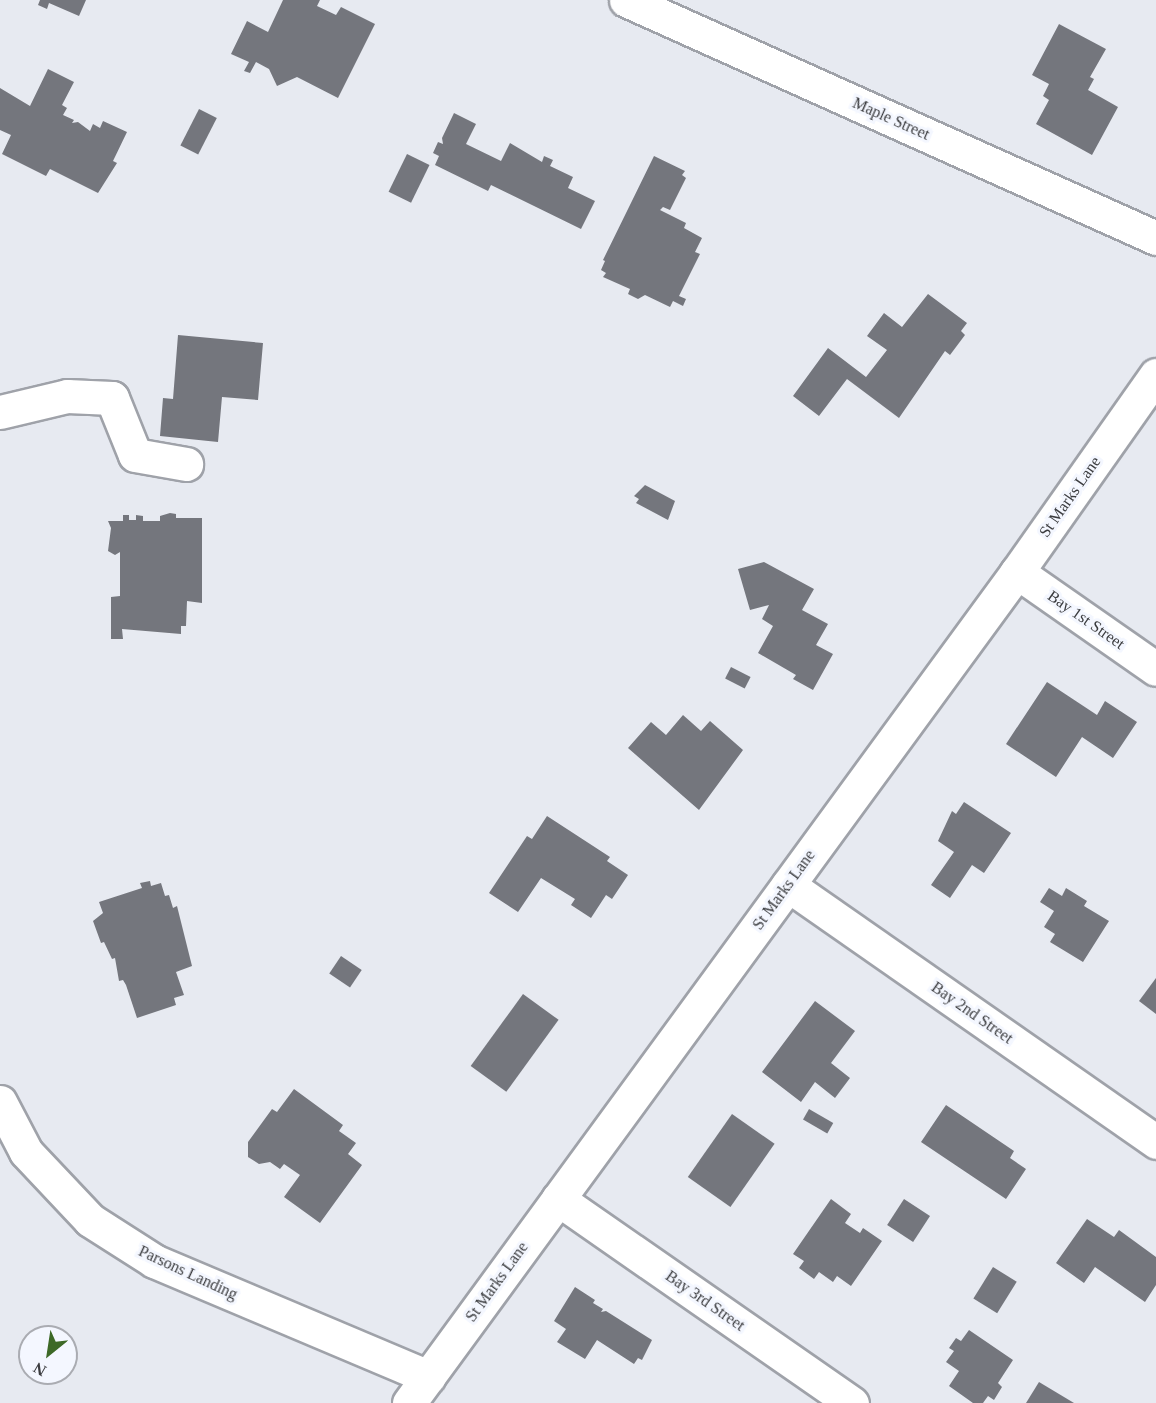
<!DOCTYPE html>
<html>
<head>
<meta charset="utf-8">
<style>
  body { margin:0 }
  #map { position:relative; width:1156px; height:1403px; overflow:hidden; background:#e7eaf1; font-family:"Times New Roman",serif }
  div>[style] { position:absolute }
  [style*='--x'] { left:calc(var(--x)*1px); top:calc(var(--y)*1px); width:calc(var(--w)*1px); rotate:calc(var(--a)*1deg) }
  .building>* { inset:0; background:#74767d; transform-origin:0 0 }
  .roads { filter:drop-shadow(2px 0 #9fa2a9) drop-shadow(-2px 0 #9fa2a9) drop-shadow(0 2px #9fa2a9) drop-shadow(0 -2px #9fa2a9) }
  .minor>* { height:33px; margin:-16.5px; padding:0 16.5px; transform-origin:16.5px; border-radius:16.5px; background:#fff }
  span { translate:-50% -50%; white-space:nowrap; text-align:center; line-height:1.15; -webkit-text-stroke:6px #f4f7ff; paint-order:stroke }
  .street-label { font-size:16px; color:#3b3c3f }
  .north { position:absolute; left:18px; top:1325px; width:60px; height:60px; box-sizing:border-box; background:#f4f7ff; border:2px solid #aaacb2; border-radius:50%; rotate:210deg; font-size:16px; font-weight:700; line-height:24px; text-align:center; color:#3b3c3f }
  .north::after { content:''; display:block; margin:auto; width:21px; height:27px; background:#3d6927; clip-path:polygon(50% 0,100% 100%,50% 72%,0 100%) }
</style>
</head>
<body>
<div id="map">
  <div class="building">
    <i style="clip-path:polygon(40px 0,86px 0,79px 16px,49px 3px,47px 9px,38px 5px)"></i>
    <i style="clip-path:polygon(283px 0,320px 0,317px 6px,336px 15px,341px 7px,375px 24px,338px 98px,297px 77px,277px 86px,269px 69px,256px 62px,250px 73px,244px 71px,249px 62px,231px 54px,247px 21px,268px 32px)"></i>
    <i style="clip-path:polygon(1059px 24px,1106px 49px,1090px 77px,1094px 79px,1088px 90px,1118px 107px,1092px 155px,1036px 124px,1049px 100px,1043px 96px,1049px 84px,1032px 75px)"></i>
    <i style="clip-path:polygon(48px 69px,74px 82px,62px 105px,67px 108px,63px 115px,74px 120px,72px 123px,78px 122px,90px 131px,93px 124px,100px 128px,103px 121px,127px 132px,113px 161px,117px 163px,98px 193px,50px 169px,46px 176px,2px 154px,11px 135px,0 130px,0 88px,30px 106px)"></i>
    <i style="left:199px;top:109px;width:20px;height:41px;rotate:27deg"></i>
    <i style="clip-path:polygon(454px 113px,476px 124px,466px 144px,501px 161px,510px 143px,542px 162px,544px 156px,553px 160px,550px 166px,573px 177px,568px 188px,595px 201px,581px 229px,491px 185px,488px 191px,435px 165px,439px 156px,433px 153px,438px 142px,443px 144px,442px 138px)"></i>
    <i style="left:407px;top:154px;width:25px;height:42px;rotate:26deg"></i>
    <i style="clip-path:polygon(654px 156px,685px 171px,682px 175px,686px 178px,670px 210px,663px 207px,660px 210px,686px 223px,684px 228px,702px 238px,695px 252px,700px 254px,679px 296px,686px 299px,683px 306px,673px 301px,670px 307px,645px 295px,638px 299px,628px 294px,630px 289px,603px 277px,606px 273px,601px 270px,605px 261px,603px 260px)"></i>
    <i style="clip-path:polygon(928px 294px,967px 323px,961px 331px,965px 335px,950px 355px,945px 351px,899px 418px,847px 379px,819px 416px,793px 396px,828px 348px,866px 377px,887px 350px,867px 336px,884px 313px,902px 327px)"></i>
    <i style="clip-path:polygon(178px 335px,263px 343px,258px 400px,222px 397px,218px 442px,160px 436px,163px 398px,173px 399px)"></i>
    <i style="clip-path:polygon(645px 485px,675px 501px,668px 520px,636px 503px,639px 499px,634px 496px)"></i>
    <i style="clip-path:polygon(170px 513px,176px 514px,176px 518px,202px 518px,202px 603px,187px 601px,186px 626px,181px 626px,181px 634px,122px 629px,123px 639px,111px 639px,111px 597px,120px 596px,120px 552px,115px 555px,108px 551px,111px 528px,108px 521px,123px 521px,123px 515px,129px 515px,129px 520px,136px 520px,136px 515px,143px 516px,143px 521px,160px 521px,160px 516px)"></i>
    <i style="clip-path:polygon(764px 562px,814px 589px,802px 610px,828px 624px,816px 645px,833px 654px,813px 690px,793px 679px,796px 675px,758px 653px,773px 626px,762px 619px,769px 605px,750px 610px,738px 569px)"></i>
    <i style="left:731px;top:667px;width:22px;height:13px;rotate:27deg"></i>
    <i style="clip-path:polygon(1047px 682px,1097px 715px,1105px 701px,1137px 722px,1113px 758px,1082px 737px,1056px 777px,1006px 744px)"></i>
    <i style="clip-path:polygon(683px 715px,701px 731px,710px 721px,743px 750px,699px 810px,628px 748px,651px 722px,666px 735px)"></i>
    <i style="clip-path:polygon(964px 802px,1011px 833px,984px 873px,972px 865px,950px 898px,931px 885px,954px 852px,938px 841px,952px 811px,956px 814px)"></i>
    <i style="clip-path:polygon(547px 816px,610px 857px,607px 861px,628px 875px,612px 899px,606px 895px,591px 918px,571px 905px,575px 899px,541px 878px,518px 912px,489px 893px,527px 836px,532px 839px)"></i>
    <i style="clip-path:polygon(150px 881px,151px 886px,161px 883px,165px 896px,169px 895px,173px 908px,177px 906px,192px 966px,176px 972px,184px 995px,174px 998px,176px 1005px,137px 1018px,126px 985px,123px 980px,119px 981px,115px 958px,112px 959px,104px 942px,101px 943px,93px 921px,103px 913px,99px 902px,142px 888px,140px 883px)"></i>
    <i style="clip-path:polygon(1049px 888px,1062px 896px,1066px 888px,1087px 901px,1084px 906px,1109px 921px,1083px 962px,1050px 942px,1055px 934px,1044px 927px,1054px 911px,1040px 902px)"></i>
    <i style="left:341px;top:956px;width:25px;height:21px;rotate:34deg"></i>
    <i style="clip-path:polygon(1156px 978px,1156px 1014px,1139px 1001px)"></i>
    <i style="left:523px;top:994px;width:44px;height:89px;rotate:36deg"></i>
    <i style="clip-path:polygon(815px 1001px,855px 1031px,831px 1063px,850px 1078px,835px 1098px,815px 1082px,801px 1102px,762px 1072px)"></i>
    <i style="clip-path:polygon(294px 1089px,343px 1125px,339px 1131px,356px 1143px,348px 1154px,362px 1165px,320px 1223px,284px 1197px,300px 1175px,284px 1164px,280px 1169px,270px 1162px,259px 1164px,248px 1157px,248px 1142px,272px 1109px,277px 1112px)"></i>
    <i style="clip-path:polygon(946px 1105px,1014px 1151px,1010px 1158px,1026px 1169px,1006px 1199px,921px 1142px)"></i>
    <i style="left:809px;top:1109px;width:28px;height:12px;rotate:30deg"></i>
    <i style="left:732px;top:1114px;width:52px;height:77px;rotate:35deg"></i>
    <i style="clip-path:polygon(831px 1199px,851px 1214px,845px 1223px,860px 1233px,863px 1228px,882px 1241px,851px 1286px,837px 1276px,833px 1282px,819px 1272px,814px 1279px,799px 1268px,804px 1261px,793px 1254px)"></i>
    <i style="left:904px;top:1199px;width:31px;height:31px;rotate:33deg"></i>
    <i style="clip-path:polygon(1087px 1219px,1114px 1237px,1119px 1230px,1156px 1257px,1156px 1285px,1145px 1302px,1095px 1267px,1084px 1283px,1056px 1263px)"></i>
    <i style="left:993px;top:1267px;width:28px;height:37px;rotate:32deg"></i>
    <i style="clip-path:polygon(575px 1287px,595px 1300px,593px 1303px,603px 1309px,601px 1312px,606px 1311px,652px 1340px,642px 1360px,638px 1358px,634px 1364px,597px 1340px,585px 1359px,557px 1342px,566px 1329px,554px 1321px)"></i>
    <i style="clip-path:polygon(969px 1330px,1013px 1360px,998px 1383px,1002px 1387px,994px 1400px,988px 1396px,983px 1403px,973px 1403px,949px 1386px,959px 1371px,946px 1362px,954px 1351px,949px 1348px,956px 1338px,961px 1341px)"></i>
    <i style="clip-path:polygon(1039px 1382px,1074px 1403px,1026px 1403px)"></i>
  </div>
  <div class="roads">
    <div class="minor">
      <i style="--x:626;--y:0;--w:581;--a:24.18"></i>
      <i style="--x:0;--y:412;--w:69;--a:-13.4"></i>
      <i style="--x:67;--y:396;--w:45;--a:2.5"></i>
      <i style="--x:112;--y:398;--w:61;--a:68"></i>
      <i style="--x:135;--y:455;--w:52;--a:10"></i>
      <i style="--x:1017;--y:572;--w:169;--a:34.9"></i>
      <i style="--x:788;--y:885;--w:449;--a:34.9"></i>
      <i style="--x:0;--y:1102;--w:56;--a:62.5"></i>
      <i style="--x:26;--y:1152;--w:93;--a:46.7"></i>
      <i style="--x:90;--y:1220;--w:76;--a:32.6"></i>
      <i style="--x:154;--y:1261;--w:298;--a:22.9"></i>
      <i style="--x:558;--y:1199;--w:358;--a:34.8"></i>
      <i style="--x:409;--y:1403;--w:1030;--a:-53.81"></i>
      <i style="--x:1017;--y:572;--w:241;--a:-54.8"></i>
    </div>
  </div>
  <div class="street-label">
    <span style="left:891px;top:119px;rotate:24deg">Maple Street</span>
    <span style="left:1070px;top:497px;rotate:-55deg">St Marks Lane</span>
    <span style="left:1086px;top:620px;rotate:35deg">Bay 1st Street</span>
    <span style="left:784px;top:890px;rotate:-54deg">St Marks Lane</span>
    <span style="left:972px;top:1013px;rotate:35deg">Bay 2nd Street</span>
    <span style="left:188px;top:1273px;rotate:25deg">Parsons Landing</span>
    <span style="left:497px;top:1282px;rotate:-54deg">St Marks Lane</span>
    <span style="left:705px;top:1301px;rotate:35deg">Bay 3rd Street</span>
  </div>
  <div class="north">N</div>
</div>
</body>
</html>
